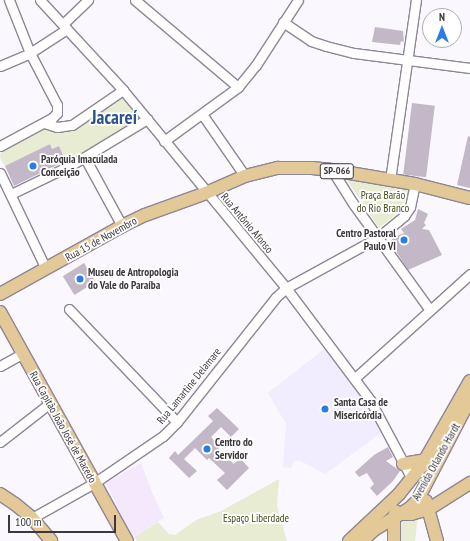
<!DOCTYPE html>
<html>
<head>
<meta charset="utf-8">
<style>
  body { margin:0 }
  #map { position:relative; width:470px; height:541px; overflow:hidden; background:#fbf7fe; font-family:"PT Sans Narrow",sans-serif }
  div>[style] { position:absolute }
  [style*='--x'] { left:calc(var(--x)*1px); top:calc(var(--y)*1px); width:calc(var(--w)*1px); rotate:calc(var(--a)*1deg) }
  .built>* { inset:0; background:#f4e9fc }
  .medical>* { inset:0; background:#f1ecfe }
  .green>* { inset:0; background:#e7ecd2 }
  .building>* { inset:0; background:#c2b8c8; transform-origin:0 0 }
  .roads { filter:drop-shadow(1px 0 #8f8695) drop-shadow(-1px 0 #8f8695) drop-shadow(0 1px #8f8695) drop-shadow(0 -1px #8f8695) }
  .minor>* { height:9px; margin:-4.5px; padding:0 4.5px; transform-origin:4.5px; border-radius:4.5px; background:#fff }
  .major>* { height:12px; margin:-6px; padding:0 6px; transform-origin:6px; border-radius:6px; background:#e3c997 }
  .dots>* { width:11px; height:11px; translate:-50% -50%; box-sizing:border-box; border:2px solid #fff; border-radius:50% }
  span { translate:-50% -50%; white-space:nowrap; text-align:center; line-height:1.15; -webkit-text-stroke:3.5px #fff; paint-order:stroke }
  .shield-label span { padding:1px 3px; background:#fff; border:1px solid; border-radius:3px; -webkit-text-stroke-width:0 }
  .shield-label { font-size:10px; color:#3b373d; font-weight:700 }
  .poi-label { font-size:11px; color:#3b373d; font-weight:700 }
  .left { translate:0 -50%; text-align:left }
  .right { translate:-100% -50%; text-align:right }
  .park-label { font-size:11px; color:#454b1a }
  .street-label { font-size:11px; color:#3b373d }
  .town-label { font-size:19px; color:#2c548a; font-weight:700 }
  .north { position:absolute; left:422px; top:8px; width:40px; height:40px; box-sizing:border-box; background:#fff; border:1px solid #b1afb1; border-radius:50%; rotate:0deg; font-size:11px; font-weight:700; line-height:16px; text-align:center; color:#3b373d }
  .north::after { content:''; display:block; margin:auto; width:14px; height:18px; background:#287de8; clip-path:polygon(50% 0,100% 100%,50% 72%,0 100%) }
  .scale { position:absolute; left:8px; top:515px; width:108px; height:18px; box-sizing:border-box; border:2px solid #3b373d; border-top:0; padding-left:5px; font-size:12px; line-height:14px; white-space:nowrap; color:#3b373d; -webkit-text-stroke:3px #fff; paint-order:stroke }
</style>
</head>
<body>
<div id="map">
  <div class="built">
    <i style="clip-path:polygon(141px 463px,152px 492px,164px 518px,132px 538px,106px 483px)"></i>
  </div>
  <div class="medical">
    <i style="clip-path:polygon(328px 346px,365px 393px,385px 430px,325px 474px,299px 460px,294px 462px,291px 468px,283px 467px,286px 424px,268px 393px)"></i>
  </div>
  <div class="green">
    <i style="clip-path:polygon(122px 96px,142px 119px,60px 166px,57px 160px,64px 157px,59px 146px,52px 149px,50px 144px,5px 166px,0 158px,1px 150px,45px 126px,74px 128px)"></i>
    <i style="clip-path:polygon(344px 176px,386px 185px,410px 189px,400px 211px,379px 228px)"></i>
    <i style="clip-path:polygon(279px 479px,277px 506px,287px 541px,137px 541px,134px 537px,158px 522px,169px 534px,175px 535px,196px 520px,221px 511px)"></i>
    <i style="clip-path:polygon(418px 514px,415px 541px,397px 541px,398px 523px)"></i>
  </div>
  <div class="building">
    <i style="clip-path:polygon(375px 27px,403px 31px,404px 42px,401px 41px,400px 45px,372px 42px)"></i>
    <i style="left:412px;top:103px;width:23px;height:72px;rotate:7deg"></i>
    <i style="clip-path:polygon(468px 136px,470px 137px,470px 188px,457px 185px)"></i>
    <i style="clip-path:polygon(50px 144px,52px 149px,59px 146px,64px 157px,57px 160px,59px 164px,14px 186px,5px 166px)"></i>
    <i style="clip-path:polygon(418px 209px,428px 214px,424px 223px,426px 225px,422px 229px,429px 230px,442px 255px,408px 270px,390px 242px,394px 237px,404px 233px,401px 229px,415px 220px)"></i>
    <i style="left:84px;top:263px;width:22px;height:25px;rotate:58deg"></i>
    <i style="clip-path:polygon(217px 408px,239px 429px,231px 437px,221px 427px,211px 437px,220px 447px,218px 449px,234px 464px,240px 458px,249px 468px,227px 490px,217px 480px,225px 473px,209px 458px,207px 460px,195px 448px,184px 459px,197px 471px,189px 478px,169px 458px,175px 451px,178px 455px,213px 421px,208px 416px)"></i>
    <i style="clip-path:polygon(388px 447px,393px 457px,386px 461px,400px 471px,393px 481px,377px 496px,370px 488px,374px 484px,367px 473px,359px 477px,355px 472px,374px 455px)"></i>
  </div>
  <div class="roads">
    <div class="minor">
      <i style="--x:40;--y:0;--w:122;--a:47.3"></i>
      <i style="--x:123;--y:90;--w:256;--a:50.5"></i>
      <i style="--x:286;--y:288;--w:140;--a:53.1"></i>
      <i style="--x:370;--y:400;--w:89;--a:62"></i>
      <i style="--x:135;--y:0;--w:135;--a:40.2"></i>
      <i style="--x:283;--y:22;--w:34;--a:34"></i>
      <i style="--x:311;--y:41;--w:16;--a:18"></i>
      <i style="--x:326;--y:46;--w:29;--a:14"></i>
      <i style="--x:354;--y:53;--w:117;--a:7.4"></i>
      <i style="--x:63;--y:24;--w:35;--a:-44"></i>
      <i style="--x:0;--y:66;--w:33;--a:-23"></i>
      <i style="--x:30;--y:53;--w:44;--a:-33"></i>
      <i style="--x:202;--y:114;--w:75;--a:55.3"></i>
      <i style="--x:44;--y:123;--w:14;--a:17"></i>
      <i style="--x:57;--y:127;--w:15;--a:-8"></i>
      <i style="--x:72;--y:125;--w:62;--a:-34.5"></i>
      <i style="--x:164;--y:141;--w:92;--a:-36.1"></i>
      <i style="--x:238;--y:87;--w:28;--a:-51"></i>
      <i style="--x:256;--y:65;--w:77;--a:-57.1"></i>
      <i style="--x:0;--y:146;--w:59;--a:-28.3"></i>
      <i style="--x:52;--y:118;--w:7;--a:-45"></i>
      <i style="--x:57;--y:113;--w:8;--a:-90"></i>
      <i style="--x:57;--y:105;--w:59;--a:-117.4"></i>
      <i style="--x:30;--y:53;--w:57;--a:-111.6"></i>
      <i style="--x:85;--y:158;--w:77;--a:61.4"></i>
      <i style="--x:332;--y:170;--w:38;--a:58"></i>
      <i style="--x:352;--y:202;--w:133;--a:54.2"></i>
      <i style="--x:0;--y:173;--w:106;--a:64.4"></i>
      <i style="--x:390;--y:180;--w:182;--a:-81.8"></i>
      <i style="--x:11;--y:194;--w:69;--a:-25.8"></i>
      <i style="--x:73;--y:164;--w:87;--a:-31.3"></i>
      <i style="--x:69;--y:309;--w:156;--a:46.3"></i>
      <i style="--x:0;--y:366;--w:26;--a:-29"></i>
      <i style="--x:355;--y:378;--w:155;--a:-42.1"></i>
      <i style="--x:0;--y:442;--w:63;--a:-38"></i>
      <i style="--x:32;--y:518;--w:71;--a:-29.4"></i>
      <i style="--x:94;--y:483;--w:83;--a:-34.3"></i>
      <i style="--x:163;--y:436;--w:20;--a:-45"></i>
      <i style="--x:177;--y:422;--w:159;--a:-51.6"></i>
      <i style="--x:276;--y:297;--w:13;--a:-42"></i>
      <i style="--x:286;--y:288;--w:104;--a:-28.8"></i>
      <i style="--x:377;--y:238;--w:27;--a:-39"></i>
      <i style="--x:398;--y:221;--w:8;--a:-40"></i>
      <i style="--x:404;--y:216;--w:11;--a:-56"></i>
      <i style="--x:410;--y:207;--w:24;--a:-78"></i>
    </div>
    <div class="major">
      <i style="--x:0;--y:294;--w:140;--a:-29.1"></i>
      <i style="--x:122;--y:226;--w:25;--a:-26"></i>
      <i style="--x:145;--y:215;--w:65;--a:-19.8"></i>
      <i style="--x:206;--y:193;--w:43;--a:-23.6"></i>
      <i style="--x:245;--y:176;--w:34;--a:-14"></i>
      <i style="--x:278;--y:168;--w:34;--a:0"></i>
      <i style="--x:312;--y:168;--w:20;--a:6"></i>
      <i style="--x:332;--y:170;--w:84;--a:9.6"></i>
      <i style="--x:415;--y:184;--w:57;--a:14.3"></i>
      <i style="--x:0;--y:312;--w:262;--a:61"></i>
      <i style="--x:403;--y:464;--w:22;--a:-10"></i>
      <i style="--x:0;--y:494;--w:18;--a:34"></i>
      <i style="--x:15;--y:504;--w:22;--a:39"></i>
      <i style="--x:32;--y:518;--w:30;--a:50"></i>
      <i style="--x:426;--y:501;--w:41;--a:74.6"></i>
      <i style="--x:401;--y:514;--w:10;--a:0"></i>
      <i style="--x:411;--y:514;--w:19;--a:-16"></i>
      <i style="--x:429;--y:509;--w:49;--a:-32.4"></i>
      <i style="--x:349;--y:541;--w:69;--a:-43.2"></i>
      <i style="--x:399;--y:494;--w:35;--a:-51"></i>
      <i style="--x:421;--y:467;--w:99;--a:-60.3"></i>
      <i style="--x:362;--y:541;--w:16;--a:-43"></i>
      <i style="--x:374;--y:530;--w:42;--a:-31.4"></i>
      <i style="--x:410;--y:508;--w:10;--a:-45"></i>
      <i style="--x:417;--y:501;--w:115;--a:-62.5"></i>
      <i style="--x:394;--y:541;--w:24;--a:-90"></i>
      <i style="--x:394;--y:517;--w:6;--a:-72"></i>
    </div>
  </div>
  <div class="dots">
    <i style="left:33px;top:166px;background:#287de8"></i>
    <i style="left:404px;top:240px;background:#287de8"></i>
    <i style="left:80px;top:279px;background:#287de8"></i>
    <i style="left:325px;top:409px;background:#287de8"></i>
    <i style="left:207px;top:449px;background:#287de8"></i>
  </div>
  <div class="shield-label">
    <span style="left:337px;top:171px">SP-066</span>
  </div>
  <div class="poi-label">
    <span class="left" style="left:41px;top:166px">Paróquia Imaculada<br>Conceição</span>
    <span class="right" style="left:396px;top:240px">Centro Pastoral<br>Paulo VI</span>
    <span class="left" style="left:88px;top:279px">Museu de Antropologia<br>do Vale do Paraíba</span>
    <span class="left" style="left:334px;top:409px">Santa Casa de<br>Misericórdia</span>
    <span class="left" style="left:215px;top:449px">Centro do<br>Servidor</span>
  </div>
  <div class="park-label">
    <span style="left:383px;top:202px">Praça Barão<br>do Rio Branco</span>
    <span style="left:256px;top:518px">Espaço Liberdade</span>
  </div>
  <div class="street-label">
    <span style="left:247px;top:223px;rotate:50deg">Rua Antônio Afonso</span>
    <span style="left:101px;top:239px;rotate:-29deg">Rua 15 de Novembro</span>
    <span style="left:189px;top:386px;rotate:-51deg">Rua Lamartine Delamare</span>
    <span style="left:63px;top:427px;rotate:61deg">Rua Capitão João José de Macedo</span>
    <span style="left:436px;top:462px;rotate:-61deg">Avenida Orlando Hardt</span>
  </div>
  <div class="town-label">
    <span style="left:114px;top:118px">Jacareí</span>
  </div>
  <div class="north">N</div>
  <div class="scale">100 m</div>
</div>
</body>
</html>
